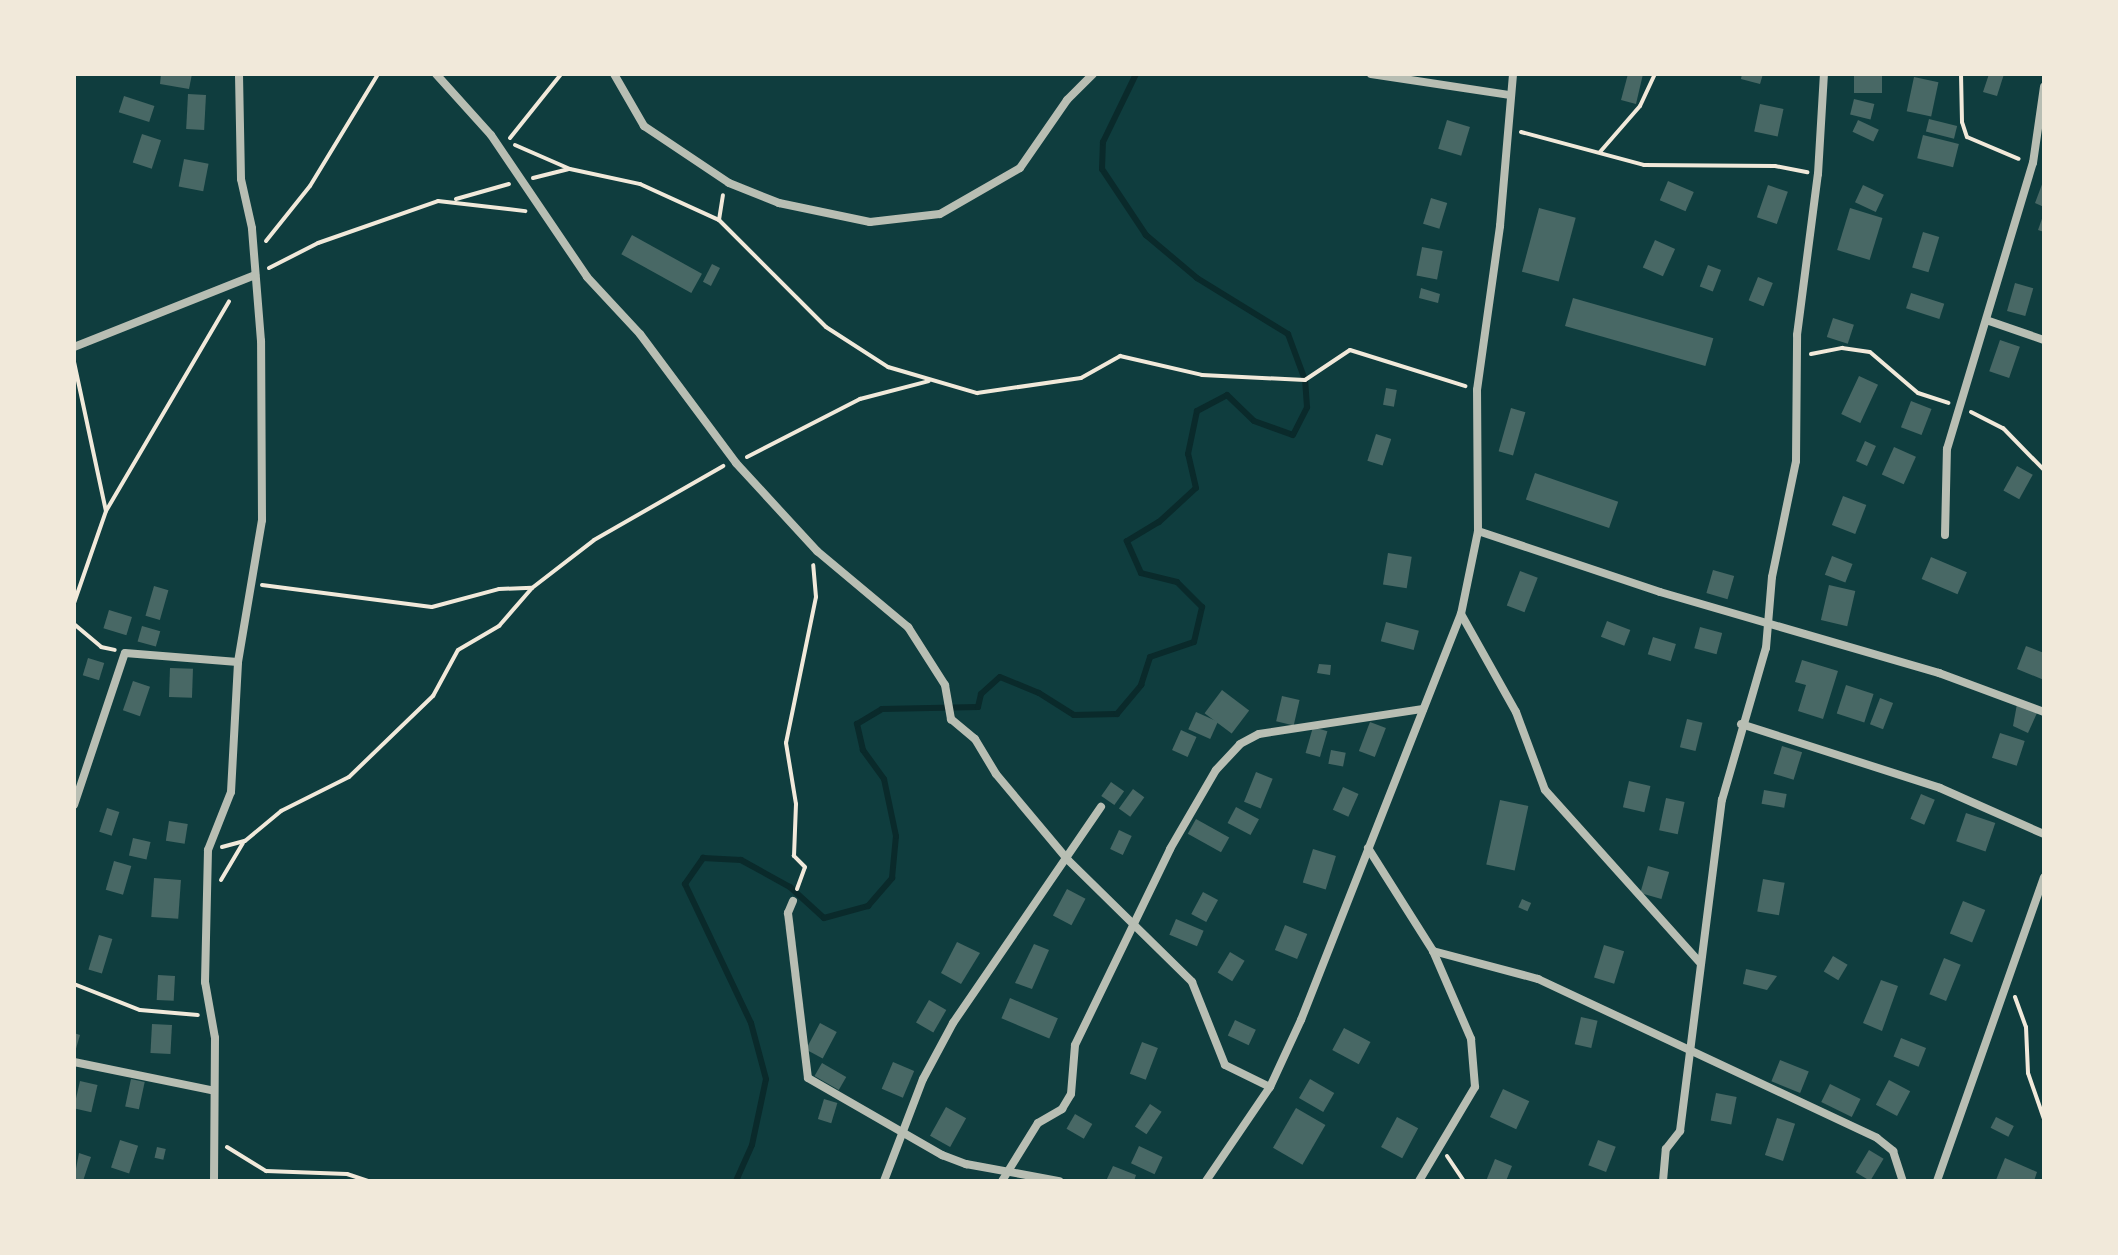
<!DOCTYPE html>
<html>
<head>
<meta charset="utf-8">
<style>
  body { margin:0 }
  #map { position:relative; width:2118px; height:1255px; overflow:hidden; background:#0f3d3e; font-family:Lato,sans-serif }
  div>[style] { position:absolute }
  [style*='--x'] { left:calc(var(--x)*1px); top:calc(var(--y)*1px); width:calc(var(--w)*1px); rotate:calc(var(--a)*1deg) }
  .stream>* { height:6px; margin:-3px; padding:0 3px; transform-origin:3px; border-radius:3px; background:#0a2a2b }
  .building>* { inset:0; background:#486865; transform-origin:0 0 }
  .path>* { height:4px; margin:-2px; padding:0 2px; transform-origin:2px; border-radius:2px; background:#f1e9da }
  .minor>* { height:8px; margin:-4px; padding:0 4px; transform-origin:4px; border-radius:4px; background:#b8beb3 }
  span { translate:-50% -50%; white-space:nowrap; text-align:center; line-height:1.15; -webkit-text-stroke:8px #f1e9da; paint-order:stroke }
  .frame { position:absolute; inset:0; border:76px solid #f1e9da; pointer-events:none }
</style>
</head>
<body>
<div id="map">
  <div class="stream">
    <i style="--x:736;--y:1181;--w:39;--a:-66"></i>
    <i style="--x:752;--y:1145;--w:67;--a:-78"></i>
    <i style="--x:766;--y:1079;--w:58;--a:-105"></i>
    <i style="--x:751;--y:1023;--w:154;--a:-115.4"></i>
    <i style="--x:685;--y:884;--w:32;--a:-55"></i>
    <i style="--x:703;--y:858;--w:38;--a:3"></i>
    <i style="--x:741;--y:860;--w:56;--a:28.9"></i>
    <i style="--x:790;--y:887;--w:46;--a:42.4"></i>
    <i style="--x:824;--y:918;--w:46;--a:-15.3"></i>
    <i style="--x:868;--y:906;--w:37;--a:-49"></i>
    <i style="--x:892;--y:878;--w:42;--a:-84.6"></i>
    <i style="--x:896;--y:836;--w:58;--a:-101.9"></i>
    <i style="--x:884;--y:779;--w:36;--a:-126"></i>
    <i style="--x:863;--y:750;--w:27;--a:-103"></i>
    <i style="--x:857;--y:724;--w:29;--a:-31"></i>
    <i style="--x:882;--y:709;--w:96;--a:-1.2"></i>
    <i style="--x:978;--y:707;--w:13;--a:-77"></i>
    <i style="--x:981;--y:694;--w:25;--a:-42"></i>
    <i style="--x:1000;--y:677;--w:42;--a:22.3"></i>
    <i style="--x:1039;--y:693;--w:41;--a:32.2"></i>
    <i style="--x:1074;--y:715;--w:43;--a:-1.3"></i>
    <i style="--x:1117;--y:714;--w:38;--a:-50"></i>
    <i style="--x:1141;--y:685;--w:29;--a:-72"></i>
    <i style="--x:1150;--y:657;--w:46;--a:-18.8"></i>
    <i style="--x:1194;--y:642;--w:36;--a:-77"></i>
    <i style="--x:1202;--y:607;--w:35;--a:-135"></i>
    <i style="--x:1177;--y:582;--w:37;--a:-166"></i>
    <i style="--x:1141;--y:573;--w:35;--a:-114"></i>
    <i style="--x:1127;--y:541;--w:37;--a:-31"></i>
    <i style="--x:1159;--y:522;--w:50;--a:-42.6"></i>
    <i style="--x:1196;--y:488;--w:35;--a:-103"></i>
    <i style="--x:1188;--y:454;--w:44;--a:-78.2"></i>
    <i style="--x:1197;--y:411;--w:34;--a:-28"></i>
    <i style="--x:1227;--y:395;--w:37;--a:44"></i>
    <i style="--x:1254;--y:421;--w:41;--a:19.7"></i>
    <i style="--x:1293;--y:435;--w:31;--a:-63"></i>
    <i style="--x:1307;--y:407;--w:27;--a:-94"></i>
    <i style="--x:1305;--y:380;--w:49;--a:-110.3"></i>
    <i style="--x:1288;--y:334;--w:107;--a:-148.4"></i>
    <i style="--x:1197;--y:278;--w:67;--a:-139.9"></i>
    <i style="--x:1146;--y:235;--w:79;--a:-123.7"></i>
    <i style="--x:1102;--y:169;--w:27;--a:-88"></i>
    <i style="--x:1103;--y:142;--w:76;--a:-64.1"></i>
  </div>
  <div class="building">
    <i style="clip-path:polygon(161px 74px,192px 74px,189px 89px,160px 84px)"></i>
    <i style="clip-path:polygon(1628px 74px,1643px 74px,1636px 104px,1621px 100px)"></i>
    <i style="clip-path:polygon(1742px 74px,1763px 74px,1760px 84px,1741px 79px)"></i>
    <i style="left:1854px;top:74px;width:28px;height:19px"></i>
    <i style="clip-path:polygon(1989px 74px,2004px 74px,1997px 96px,1983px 92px)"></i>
    <i style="left:1914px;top:77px;width:25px;height:35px;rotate:12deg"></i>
    <i style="left:188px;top:94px;width:18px;height:35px;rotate:3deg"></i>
    <i style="left:124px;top:96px;width:32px;height:17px;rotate:18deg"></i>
    <i style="left:1854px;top:99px;width:21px;height:16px;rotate:14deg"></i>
    <i style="left:1760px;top:104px;width:24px;height:28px;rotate:12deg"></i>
    <i style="left:1929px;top:119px;width:29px;height:13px;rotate:14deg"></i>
    <i style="left:1447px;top:120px;width:24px;height:30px;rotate:17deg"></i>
    <i style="left:1858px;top:120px;width:23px;height:13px;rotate:25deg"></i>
    <i style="left:142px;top:134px;width:20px;height:30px;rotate:18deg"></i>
    <i style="left:1923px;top:135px;width:37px;height:24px;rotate:14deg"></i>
    <i style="left:184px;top:159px;width:25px;height:28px;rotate:11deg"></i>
    <i style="clip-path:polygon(2044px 179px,2044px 207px,2035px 203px)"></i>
    <i style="left:1668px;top:181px;width:28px;height:21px;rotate:23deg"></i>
    <i style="left:1768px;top:185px;width:21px;height:34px;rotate:19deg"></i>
    <i style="left:1863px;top:185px;width:23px;height:19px;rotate:25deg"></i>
    <i style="left:1431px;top:198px;width:17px;height:27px;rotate:17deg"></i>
    <i style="left:1539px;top:208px;width:38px;height:66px;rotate:15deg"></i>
    <i style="left:1850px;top:208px;width:34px;height:44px;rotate:17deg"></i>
    <i style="clip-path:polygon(2044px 213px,2044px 232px,2038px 230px)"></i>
    <i style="left:1923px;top:232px;width:17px;height:37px;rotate:17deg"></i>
    <i style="left:632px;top:235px;width:80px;height:22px;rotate:29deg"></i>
    <i style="left:1655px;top:240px;width:22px;height:30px;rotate:24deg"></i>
    <i style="left:1422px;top:247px;width:21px;height:29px;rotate:11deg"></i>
    <i style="left:712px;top:264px;width:9px;height:20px;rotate:27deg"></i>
    <i style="left:1708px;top:265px;width:14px;height:23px;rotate:21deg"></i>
    <i style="left:1758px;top:277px;width:16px;height:25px;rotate:22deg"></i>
    <i style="left:2015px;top:283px;width:19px;height:29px;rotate:16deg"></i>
    <i style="clip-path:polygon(1421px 288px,1440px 294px,1438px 303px,1419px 298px)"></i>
    <i style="left:1911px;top:293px;width:35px;height:16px;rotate:18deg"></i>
    <i style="left:1573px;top:298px;width:146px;height:29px;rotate:16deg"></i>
    <i style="left:1833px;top:318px;width:22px;height:20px;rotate:18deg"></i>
    <i style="left:2000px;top:340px;width:21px;height:33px;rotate:19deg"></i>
    <i style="left:1859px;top:376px;width:21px;height:42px;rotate:25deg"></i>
    <i style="left:1386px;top:388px;width:11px;height:17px;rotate:10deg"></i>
    <i style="left:1911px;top:401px;width:22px;height:28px;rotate:21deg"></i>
    <i style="left:1511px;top:408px;width:15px;height:45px;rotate:16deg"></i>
    <i style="left:1376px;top:434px;width:16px;height:28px;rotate:18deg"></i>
    <i style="left:1865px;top:441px;width:12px;height:22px;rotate:24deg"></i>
    <i style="left:1894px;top:447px;width:24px;height:30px;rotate:24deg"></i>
    <i style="left:2017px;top:466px;width:18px;height:28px;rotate:29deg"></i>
    <i style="left:1535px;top:473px;width:88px;height:28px;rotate:19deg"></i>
    <i style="left:1843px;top:496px;width:25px;height:31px;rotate:21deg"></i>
    <i style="left:1388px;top:553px;width:24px;height:32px;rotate:9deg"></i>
    <i style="left:1832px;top:556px;width:22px;height:20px;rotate:21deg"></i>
    <i style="left:1931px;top:557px;width:39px;height:24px;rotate:23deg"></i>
    <i style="left:1713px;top:570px;width:22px;height:24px;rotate:16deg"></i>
    <i style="left:1520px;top:571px;width:19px;height:37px;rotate:21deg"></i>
    <i style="left:1829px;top:585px;width:27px;height:36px;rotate:13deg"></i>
    <i style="left:154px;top:586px;width:15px;height:31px;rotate:16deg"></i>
    <i style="left:109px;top:610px;width:24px;height:19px;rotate:17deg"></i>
    <i style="left:1607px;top:621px;width:25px;height:17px;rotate:21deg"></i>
    <i style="left:1386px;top:622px;width:34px;height:20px;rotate:15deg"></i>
    <i style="left:142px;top:626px;width:19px;height:16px;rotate:16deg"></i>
    <i style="left:1700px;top:627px;width:23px;height:22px;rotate:15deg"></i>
    <i style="left:1653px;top:637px;width:24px;height:18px;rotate:17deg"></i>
    <i style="clip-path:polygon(2026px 646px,2044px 653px,2044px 680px,2017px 669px)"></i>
    <i style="left:88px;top:658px;width:17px;height:18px;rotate:17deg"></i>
    <i style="clip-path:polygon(1802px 660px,1838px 671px,1823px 719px,1798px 711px,1806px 685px,1795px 682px)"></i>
    <i style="clip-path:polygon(1319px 664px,1331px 665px,1330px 675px,1317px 673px)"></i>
    <i style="left:170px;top:668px;width:23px;height:29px;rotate:2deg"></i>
    <i style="left:133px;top:681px;width:18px;height:31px;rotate:19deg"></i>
    <i style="left:1846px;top:685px;width:29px;height:30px;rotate:18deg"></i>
    <i style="left:1222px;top:690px;width:34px;height:29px;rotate:37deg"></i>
    <i style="left:1282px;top:696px;width:18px;height:26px;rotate:13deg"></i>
    <i style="left:1880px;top:698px;width:14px;height:28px;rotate:21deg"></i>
    <i style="clip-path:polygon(2017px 704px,2037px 713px,2028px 733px,2013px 726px)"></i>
    <i style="left:1196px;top:712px;width:24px;height:19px;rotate:24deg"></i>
    <i style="left:1687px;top:719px;width:16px;height:29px;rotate:14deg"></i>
    <i style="left:1370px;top:722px;width:17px;height:31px;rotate:21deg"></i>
    <i style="left:1313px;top:727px;width:15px;height:27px;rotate:16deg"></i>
    <i style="left:1181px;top:730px;width:17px;height:22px;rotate:24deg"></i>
    <i style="left:2000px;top:733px;width:26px;height:26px;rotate:18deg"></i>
    <i style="left:1782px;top:746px;width:21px;height:29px;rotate:17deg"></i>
    <i style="left:1331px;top:750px;width:15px;height:14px;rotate:11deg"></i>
    <i style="left:1256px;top:772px;width:18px;height:32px;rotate:22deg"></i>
    <i style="left:1629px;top:781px;width:22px;height:27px;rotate:13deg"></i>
    <i style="left:1111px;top:782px;width:16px;height:17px;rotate:35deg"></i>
    <i style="left:1343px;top:787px;width:17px;height:25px;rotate:24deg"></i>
    <i style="left:1133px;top:789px;width:14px;height:24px;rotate:36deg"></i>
    <i style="left:1764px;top:790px;width:23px;height:14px;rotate:10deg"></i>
    <i style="left:1921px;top:794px;width:15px;height:27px;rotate:23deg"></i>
    <i style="left:1666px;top:798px;width:19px;height:33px;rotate:12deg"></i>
    <i style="left:1500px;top:800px;width:29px;height:66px;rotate:12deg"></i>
    <i style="left:1236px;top:807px;width:26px;height:18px;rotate:28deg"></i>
    <i style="left:107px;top:808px;width:13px;height:25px;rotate:18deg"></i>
    <i style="left:1966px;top:813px;width:31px;height:30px;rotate:19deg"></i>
    <i style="left:1196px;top:819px;width:38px;height:17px;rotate:29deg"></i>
    <i style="left:169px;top:821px;width:19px;height:20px;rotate:9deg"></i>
    <i style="left:1119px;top:830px;width:14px;height:21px;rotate:25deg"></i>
    <i style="left:133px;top:838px;width:18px;height:18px;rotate:13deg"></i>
    <i style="left:1313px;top:849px;width:24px;height:35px;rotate:17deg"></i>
    <i style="left:114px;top:861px;width:18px;height:30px;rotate:16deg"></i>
    <i style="left:1648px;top:866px;width:22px;height:28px;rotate:16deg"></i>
    <i style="left:154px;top:878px;width:27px;height:39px;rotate:4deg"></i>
    <i style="left:1763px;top:879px;width:22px;height:33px;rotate:10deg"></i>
    <i style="left:1067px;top:889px;width:21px;height:30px;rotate:28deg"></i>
    <i style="left:1203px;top:892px;width:17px;height:25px;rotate:28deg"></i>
    <i style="left:1522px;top:899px;width:10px;height:9px;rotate:24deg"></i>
    <i style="left:1963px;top:901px;width:24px;height:35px;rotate:22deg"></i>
    <i style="left:1176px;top:919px;width:30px;height:17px;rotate:23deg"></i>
    <i style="left:1285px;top:925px;width:24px;height:27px;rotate:22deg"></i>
    <i style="left:99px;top:935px;width:14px;height:36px;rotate:17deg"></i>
    <i style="clip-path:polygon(957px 942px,980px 953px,961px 984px,941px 973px)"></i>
    <i style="clip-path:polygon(1034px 944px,1049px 950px,1032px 989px,1015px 983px)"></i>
    <i style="left:1604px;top:945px;width:21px;height:34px;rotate:17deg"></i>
    <i style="left:1230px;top:952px;width:17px;height:24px;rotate:31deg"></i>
    <i style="left:1833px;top:956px;width:17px;height:18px;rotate:31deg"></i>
    <i style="left:1944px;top:958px;width:18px;height:39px;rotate:22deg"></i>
    <i style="clip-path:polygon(1746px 969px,1777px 976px,1767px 990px,1743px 984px)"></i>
    <i style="left:158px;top:975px;width:17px;height:25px;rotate:3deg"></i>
    <i style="clip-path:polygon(1881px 980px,1898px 986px,1882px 1031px,1863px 1023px)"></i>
    <i style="left:1010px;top:998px;width:52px;height:22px;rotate:23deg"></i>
    <i style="left:929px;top:1000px;width:20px;height:26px;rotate:30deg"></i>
    <i style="left:1581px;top:1017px;width:17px;height:28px;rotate:13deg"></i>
    <i style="left:1235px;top:1020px;width:23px;height:17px;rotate:25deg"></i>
    <i style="left:820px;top:1023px;width:19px;height:30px;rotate:28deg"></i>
    <i style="left:152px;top:1024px;width:20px;height:29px;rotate:3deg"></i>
    <i style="left:1344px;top:1028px;width:30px;height:25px;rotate:28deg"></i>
    <i style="clip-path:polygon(74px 1033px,80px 1035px,75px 1052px,74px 1052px)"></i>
    <i style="left:1901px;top:1038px;width:27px;height:20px;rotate:22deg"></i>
    <i style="left:1142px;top:1042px;width:17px;height:34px;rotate:21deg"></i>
    <i style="left:1780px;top:1060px;width:31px;height:23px;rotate:22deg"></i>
    <i style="left:893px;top:1062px;width:23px;height:29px;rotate:23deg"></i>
    <i style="left:822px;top:1063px;width:28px;height:15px;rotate:30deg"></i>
    <i style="left:131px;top:1079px;width:14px;height:28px;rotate:12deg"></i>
    <i style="left:1310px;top:1079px;width:28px;height:22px;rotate:30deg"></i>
    <i style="left:1889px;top:1080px;width:24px;height:28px;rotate:28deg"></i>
    <i style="left:80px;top:1081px;width:18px;height:28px;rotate:13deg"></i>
    <i style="left:1830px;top:1084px;width:34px;height:20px;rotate:26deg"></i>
    <i style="left:1503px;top:1089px;width:29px;height:31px;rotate:25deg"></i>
    <i style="left:1716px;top:1093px;width:21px;height:28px;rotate:11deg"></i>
    <i style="left:824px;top:1099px;width:14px;height:21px;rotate:17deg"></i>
    <i style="left:1150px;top:1104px;width:14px;height:27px;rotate:34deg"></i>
    <i style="left:946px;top:1107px;width:23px;height:33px;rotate:29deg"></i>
    <i style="left:1296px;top:1108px;width:34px;height:46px;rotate:30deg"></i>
    <i style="left:1075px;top:1114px;width:20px;height:17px;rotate:30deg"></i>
    <i style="left:1397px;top:1117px;width:24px;height:34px;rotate:28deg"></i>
    <i style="left:1996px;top:1117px;width:20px;height:12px;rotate:27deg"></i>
    <i style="left:1777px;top:1118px;width:19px;height:39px;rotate:18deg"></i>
    <i style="left:120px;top:1140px;width:19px;height:29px;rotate:18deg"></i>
    <i style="left:1598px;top:1140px;width:19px;height:27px;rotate:21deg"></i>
    <i style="left:1139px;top:1146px;width:26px;height:19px;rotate:25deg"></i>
    <i style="left:157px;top:1147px;width:9px;height:11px;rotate:13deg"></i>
    <i style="left:1869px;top:1150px;width:17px;height:26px;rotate:31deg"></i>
    <i style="clip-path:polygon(79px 1153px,91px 1157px,83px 1181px,74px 1179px)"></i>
    <i style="clip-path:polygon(2005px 1158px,2037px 1172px,2034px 1181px,1996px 1180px)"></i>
    <i style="clip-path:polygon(1495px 1159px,1512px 1166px,1506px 1181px,1486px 1181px)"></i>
    <i style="clip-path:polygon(1113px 1166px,1136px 1175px,1134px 1181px,1106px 1181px)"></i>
  </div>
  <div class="path">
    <i style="--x:1961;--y:74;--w:48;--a:88.8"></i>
    <i style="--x:1962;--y:122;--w:16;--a:72"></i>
    <i style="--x:1967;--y:137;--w:56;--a:22.9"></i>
    <i style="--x:1521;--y:132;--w:127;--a:15"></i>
    <i style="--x:1644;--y:165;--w:131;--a:0.4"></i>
    <i style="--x:1775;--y:166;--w:33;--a:11"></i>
    <i style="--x:510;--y:138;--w:82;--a:-51.4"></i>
    <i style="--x:515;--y:145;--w:60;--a:23.6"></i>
    <i style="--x:570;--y:169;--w:72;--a:12.1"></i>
    <i style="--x:640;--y:184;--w:87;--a:24.5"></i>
    <i style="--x:719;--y:220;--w:151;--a:45"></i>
    <i style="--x:826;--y:327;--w:74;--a:32.8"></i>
    <i style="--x:888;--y:367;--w:93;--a:16.3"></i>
    <i style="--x:977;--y:393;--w:105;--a:-8.2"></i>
    <i style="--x:1081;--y:378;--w:45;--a:-29.4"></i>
    <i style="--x:1120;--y:356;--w:84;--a:13"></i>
    <i style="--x:1202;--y:375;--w:103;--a:2.8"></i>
    <i style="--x:1305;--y:380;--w:54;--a:-33.7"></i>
    <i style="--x:1350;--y:350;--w:121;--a:17.4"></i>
    <i style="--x:1600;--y:152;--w:61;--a:-49"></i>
    <i style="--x:1640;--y:106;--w:35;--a:-65"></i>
    <i style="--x:533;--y:178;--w:36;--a:-14"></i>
    <i style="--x:456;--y:199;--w:55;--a:-15.8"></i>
    <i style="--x:719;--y:220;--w:25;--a:-81"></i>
    <i style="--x:266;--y:241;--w:70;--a:-51.3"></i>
    <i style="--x:310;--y:186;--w:131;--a:-58.7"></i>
    <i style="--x:269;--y:268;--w:55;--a:-27"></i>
    <i style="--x:318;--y:243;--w:127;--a:-19.3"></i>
    <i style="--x:438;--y:201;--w:88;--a:6.6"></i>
    <i style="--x:1811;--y:354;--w:32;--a:-11"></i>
    <i style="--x:1842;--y:348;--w:28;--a:8"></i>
    <i style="--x:1870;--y:352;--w:63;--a:40.5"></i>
    <i style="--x:1918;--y:393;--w:32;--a:18"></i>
    <i style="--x:74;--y:362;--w:152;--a:77.9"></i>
    <i style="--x:1971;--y:412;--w:36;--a:27"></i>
    <i style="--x:2003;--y:428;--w:59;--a:45.7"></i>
    <i style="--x:747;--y:457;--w:127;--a:-27.2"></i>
    <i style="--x:860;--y:399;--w:71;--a:-14.6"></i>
    <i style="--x:262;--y:585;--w:171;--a:7.4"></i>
    <i style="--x:432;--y:607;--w:69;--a:-15"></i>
    <i style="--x:499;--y:589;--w:33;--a:-2"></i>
    <i style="--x:74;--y:603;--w:97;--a:-70.8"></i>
    <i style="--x:106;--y:511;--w:243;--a:-59.6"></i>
    <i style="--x:74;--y:624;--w:35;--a:40"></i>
    <i style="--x:101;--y:647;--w:14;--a:12"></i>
    <i style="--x:222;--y:847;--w:24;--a:-15"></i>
    <i style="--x:245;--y:841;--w:47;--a:-39.8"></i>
    <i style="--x:281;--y:811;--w:76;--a:-26.6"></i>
    <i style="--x:349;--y:777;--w:117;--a:-44"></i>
    <i style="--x:433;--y:696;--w:52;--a:-61.5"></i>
    <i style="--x:458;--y:650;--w:48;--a:-30.3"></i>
    <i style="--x:499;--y:626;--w:50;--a:-49"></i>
    <i style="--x:532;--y:588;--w:78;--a:-37.7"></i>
    <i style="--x:594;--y:540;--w:149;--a:-29.8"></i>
    <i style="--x:221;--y:880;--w:43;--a:-59.3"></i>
    <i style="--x:797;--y:889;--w:23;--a:-70"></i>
    <i style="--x:805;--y:867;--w:16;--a:-135"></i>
    <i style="--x:794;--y:856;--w:52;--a:-87.8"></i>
    <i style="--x:796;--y:804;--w:62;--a:-99.3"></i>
    <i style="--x:786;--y:743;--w:149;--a:-78.4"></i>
    <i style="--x:816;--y:597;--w:32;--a:-95"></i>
    <i style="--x:74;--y:984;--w:71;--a:21.5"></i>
    <i style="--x:140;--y:1010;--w:58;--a:4.9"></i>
    <i style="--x:2015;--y:997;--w:32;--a:70"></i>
    <i style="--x:2026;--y:1027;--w:46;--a:87.5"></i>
    <i style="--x:2028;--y:1073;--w:49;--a:70.8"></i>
    <i style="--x:227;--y:1147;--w:46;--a:31.6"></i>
    <i style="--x:266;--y:1171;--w:81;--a:2.1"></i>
    <i style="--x:347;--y:1174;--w:22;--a:18"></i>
    <i style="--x:1447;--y:1156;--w:30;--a:56"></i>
  </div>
  <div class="minor">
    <i style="--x:436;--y:74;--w:82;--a:48"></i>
    <i style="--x:491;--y:135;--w:171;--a:55.9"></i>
    <i style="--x:587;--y:277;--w:78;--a:47.1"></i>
    <i style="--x:640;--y:334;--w:161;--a:53.3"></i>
    <i style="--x:736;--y:463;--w:120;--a:47.4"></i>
    <i style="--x:817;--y:551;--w:119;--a:39.9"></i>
    <i style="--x:908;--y:627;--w:69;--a:57.5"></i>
    <i style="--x:945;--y:685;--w:35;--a:80"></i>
    <i style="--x:951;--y:719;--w:31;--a:40"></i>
    <i style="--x:975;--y:739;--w:41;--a:59"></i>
    <i style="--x:996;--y:774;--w:112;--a:50.1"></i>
    <i style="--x:1068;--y:860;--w:174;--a:44.5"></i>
    <i style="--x:1192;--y:982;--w:89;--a:68.3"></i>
    <i style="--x:1225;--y:1065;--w:50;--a:26.1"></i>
    <i style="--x:614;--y:74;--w:60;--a:60"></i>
    <i style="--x:644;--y:126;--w:102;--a:33.8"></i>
    <i style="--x:729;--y:183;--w:54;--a:21.8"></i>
    <i style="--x:779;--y:203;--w:93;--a:11.8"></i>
    <i style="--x:870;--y:222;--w:70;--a:-6.5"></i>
    <i style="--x:940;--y:214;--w:92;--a:-29.9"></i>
    <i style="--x:1020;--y:168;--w:83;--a:-55.3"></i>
    <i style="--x:1067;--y:100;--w:37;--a:-45"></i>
    <i style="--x:1371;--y:74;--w:141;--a:8.6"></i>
    <i style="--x:1989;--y:321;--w:58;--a:19.1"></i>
    <i style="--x:74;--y:347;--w:195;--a:-21.7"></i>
    <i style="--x:1478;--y:531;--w:192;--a:18.5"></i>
    <i style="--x:1660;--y:592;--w:291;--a:16.2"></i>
    <i style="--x:1939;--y:673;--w:112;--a:20.4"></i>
    <i style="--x:1945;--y:535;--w:86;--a:-88.7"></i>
    <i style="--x:1947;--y:449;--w:299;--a:-73.3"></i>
    <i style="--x:2033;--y:163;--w:77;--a:-81.8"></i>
    <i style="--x:1461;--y:614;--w:112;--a:60.7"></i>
    <i style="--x:1516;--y:712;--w:83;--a:69.6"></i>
    <i style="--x:1545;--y:790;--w:232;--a:48.1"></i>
    <i style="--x:1741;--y:724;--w:209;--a:17.8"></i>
    <i style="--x:1940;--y:788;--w:114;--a:23.9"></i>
    <i style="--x:74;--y:805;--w:160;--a:-71.5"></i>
    <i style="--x:125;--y:653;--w:113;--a:4.6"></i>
    <i style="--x:1368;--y:848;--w:122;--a:57.7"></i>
    <i style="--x:1433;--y:951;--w:96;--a:66.6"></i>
    <i style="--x:1471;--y:1039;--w:48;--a:85.2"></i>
    <i style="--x:1475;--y:1087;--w:109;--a:120.8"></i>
    <i style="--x:793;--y:901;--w:13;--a:113"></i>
    <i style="--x:788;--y:913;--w:166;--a:83.1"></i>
    <i style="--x:808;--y:1078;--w:155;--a:29.9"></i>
    <i style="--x:942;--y:1155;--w:26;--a:21"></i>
    <i style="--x:966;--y:1164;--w:95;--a:10.4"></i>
    <i style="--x:1433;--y:951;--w:109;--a:14.9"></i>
    <i style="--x:1538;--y:979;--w:374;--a:25.1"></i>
    <i style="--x:1877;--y:1138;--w:21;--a:39"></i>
    <i style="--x:1893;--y:1151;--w:32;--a:72"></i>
    <i style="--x:74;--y:1062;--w:140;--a:11.6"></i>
    <i style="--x:214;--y:1181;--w:143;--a:-89.6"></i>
    <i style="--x:215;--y:1038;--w:57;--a:-100.1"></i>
    <i style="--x:205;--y:982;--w:132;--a:-88.7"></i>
    <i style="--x:208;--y:850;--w:62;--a:-68.4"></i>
    <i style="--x:231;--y:792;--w:130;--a:-86.9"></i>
    <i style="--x:238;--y:662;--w:144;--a:-80.4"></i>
    <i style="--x:262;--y:520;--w:179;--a:-90.3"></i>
    <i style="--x:261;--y:341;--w:113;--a:-94.6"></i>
    <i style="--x:252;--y:228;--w:50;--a:-102.7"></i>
    <i style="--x:241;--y:179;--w:105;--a:-91.1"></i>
    <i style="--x:884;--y:1181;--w:109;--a:-69.1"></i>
    <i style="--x:923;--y:1079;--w:64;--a:-61.8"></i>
    <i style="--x:953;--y:1023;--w:262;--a:-55.6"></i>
    <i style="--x:1002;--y:1181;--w:68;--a:-58.2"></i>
    <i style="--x:1038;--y:1123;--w:28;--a:-30"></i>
    <i style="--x:1062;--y:1109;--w:17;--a:-59"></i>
    <i style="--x:1071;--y:1094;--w:49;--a:-85.3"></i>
    <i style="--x:1075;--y:1045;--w:218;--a:-64.1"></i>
    <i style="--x:1170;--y:849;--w:91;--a:-59.8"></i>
    <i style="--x:1216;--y:770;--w:35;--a:-47"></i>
    <i style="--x:1240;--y:744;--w:21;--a:-28"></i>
    <i style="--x:1259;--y:734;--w:166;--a:-8.7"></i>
    <i style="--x:1206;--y:1181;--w:114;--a:-55.8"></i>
    <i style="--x:1270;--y:1087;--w:74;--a:-65.2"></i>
    <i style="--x:1301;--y:1020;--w:436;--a:-68.5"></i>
    <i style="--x:1461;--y:614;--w:85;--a:-78.4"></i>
    <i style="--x:1478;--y:531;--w:141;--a:-90.4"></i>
    <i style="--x:1477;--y:390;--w:166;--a:-82"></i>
    <i style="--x:1500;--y:226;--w:153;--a:-85.1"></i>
    <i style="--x:1663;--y:1181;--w:32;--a:-85"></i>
    <i style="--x:1666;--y:1149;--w:23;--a:-52"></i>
    <i style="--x:1680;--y:1131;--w:334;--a:-82.8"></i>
    <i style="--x:1722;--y:800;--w:158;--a:-73.9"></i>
    <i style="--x:1766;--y:648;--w:71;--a:-85.2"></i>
    <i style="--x:1772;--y:577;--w:118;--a:-78.3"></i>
    <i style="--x:1796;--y:461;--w:126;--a:-89.5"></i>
    <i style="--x:1797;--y:335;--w:162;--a:-82.6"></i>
    <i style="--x:1818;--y:174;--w:100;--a:-86.6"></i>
    <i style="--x:1937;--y:1181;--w:322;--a:-70.6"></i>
  </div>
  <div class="frame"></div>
</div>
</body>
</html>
